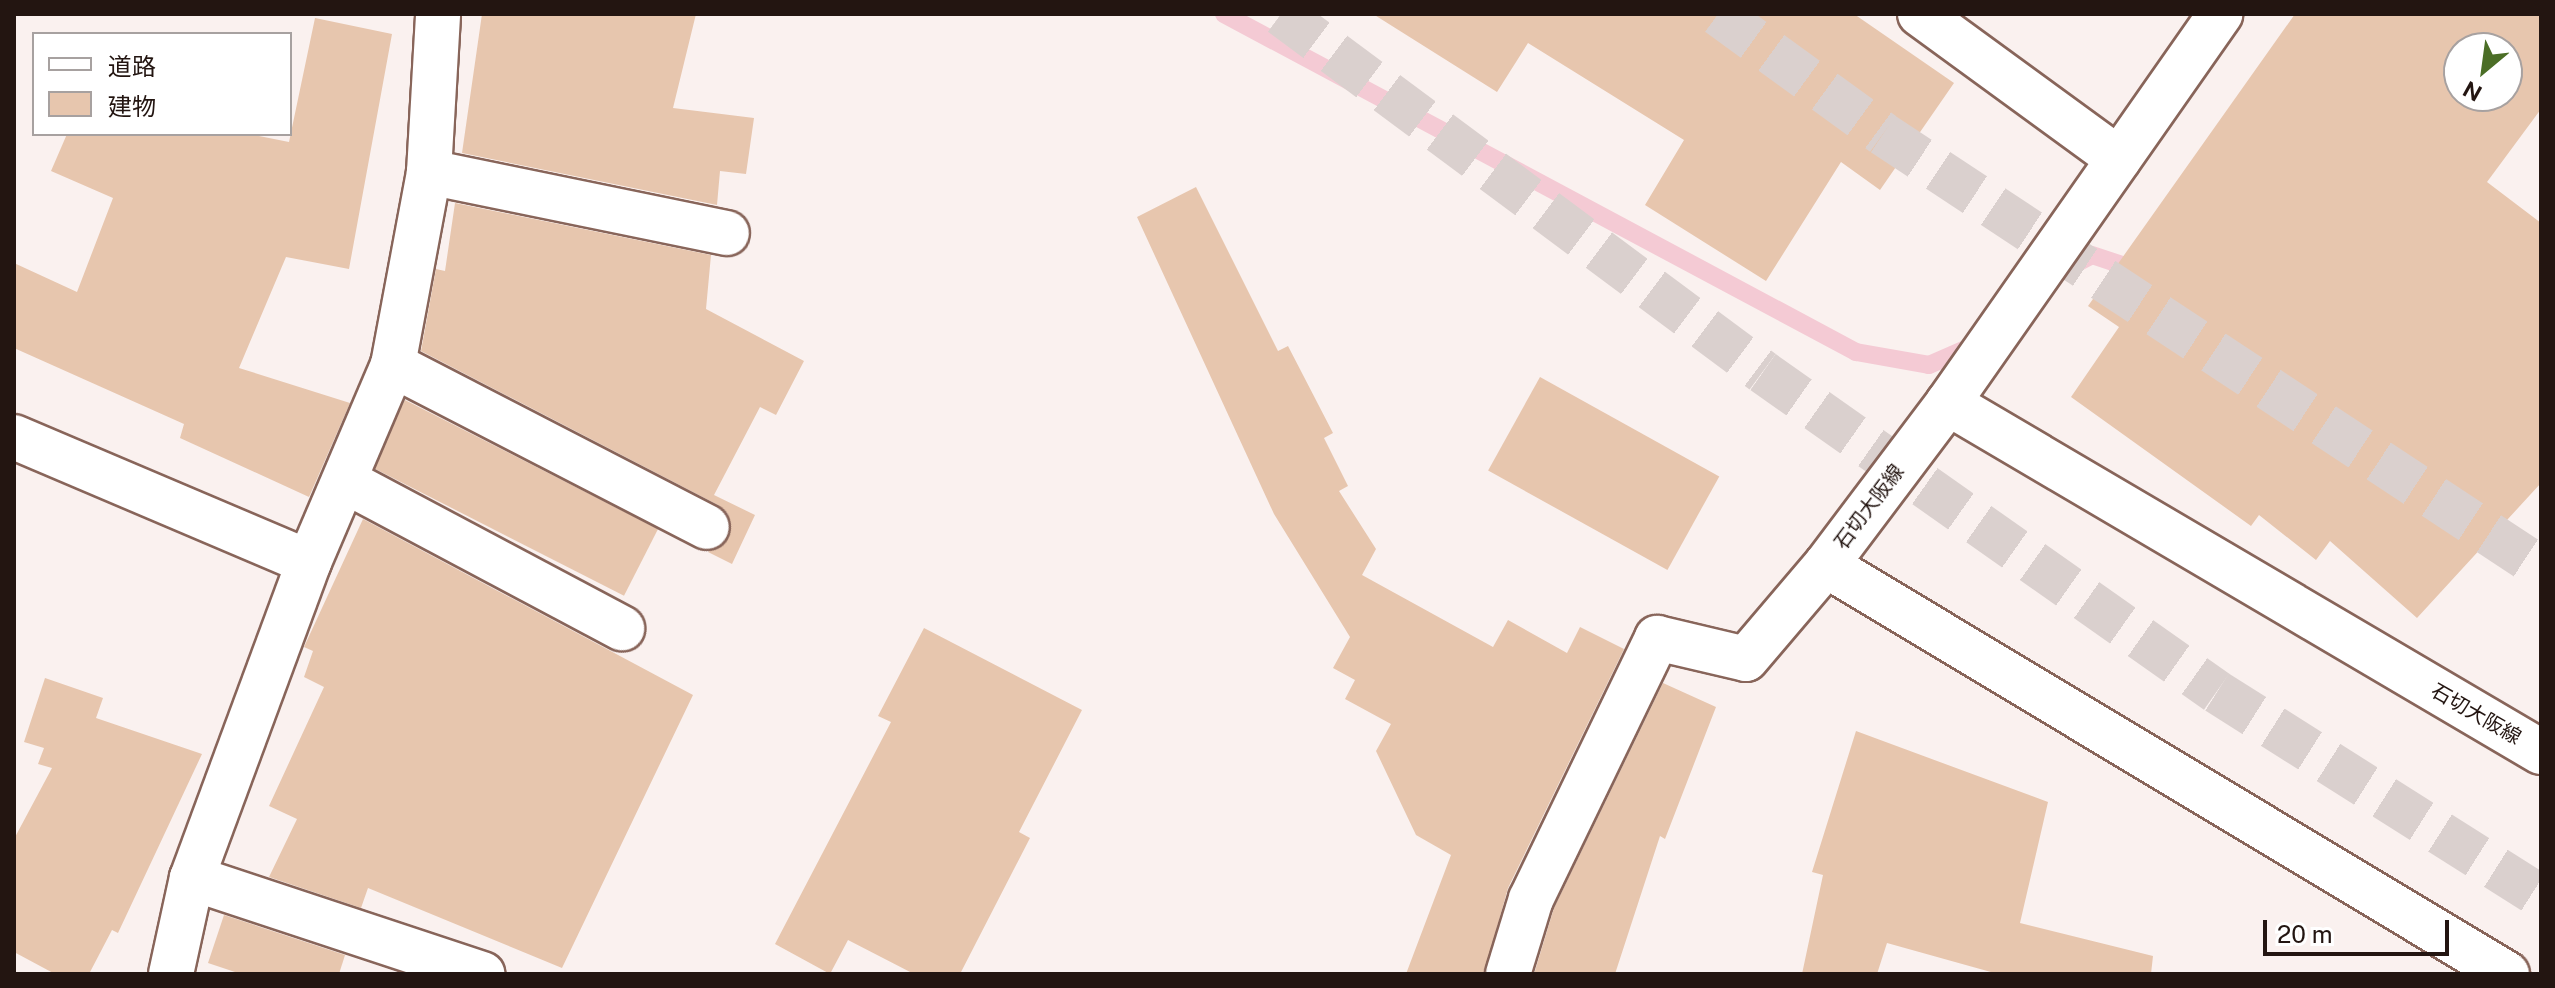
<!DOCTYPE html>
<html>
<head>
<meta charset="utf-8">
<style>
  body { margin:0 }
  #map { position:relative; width:2555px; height:988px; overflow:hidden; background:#faf1ef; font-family:"Public Sans","Noto Sans JP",sans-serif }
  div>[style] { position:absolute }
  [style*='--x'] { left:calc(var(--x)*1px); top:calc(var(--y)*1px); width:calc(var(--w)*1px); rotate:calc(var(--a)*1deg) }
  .stream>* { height:18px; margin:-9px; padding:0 9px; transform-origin:9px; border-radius:9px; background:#f4cad4 }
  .building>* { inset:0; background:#e7c6ae; transform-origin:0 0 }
  .motorway-tunnel>* { height:44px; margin-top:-22px; transform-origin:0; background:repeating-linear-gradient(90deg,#dad0ce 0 44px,transparent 0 66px) }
  .roads { filter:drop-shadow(2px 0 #88655a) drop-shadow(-2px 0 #88655a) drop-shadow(0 2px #88655a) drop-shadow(0 -2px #88655a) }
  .minor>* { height:44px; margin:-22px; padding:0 22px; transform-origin:22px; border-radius:22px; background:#fff }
  .tertiary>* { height:44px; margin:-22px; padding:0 22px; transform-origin:22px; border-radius:22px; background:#fff }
  .secondary>* { height:44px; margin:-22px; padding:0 22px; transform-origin:22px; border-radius:22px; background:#fff }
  span { translate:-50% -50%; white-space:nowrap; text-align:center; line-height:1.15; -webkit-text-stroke:7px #fff; paint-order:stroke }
  .street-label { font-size:20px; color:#231511 }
  .frame { position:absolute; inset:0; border:16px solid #231511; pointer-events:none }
  .legend { position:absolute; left:32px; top:32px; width:260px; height:104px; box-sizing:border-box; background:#fff; border:2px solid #a7a1a0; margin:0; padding:10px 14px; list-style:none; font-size:24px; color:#231511 }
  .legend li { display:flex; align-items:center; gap:16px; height:40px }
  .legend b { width:40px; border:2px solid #a7a1a0 }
  .north { position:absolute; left:2443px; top:32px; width:80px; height:80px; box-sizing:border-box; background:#fff; border:2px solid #a7a1a0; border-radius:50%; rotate:209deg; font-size:22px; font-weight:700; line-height:32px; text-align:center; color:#231511 }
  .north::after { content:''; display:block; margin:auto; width:28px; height:36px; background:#4b6e26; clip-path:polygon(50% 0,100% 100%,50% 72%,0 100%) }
  .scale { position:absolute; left:2263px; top:920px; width:186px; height:36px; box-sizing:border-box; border:4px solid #231511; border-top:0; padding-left:10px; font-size:24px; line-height:28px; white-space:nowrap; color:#231511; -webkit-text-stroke:6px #fff; paint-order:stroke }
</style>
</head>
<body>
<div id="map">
  <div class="stream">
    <i style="--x:1224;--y:14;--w:717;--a:28.14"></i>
    <i style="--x:1856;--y:352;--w:74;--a:10.1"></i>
    <i style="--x:1929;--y:365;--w:55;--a:-23.7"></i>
    <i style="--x:2050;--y:277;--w:47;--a:-27.6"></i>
    <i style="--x:2092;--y:255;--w:51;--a:18.4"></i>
  </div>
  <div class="building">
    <i style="clip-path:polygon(482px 14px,696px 14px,673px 108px,754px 118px,746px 174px,720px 171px,717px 205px,462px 153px)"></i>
    <i style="clip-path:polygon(1373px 14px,1854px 14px,1954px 83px,1880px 190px,1841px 162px,1766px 281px,1645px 205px,1684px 140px,1528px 43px,1497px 92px)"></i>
    <i style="clip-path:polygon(evenodd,2295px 14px,2541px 14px,2541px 109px,2487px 182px,2541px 223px,2541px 483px,2417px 618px,2330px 541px,2316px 560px,2259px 515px,2251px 526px,2071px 397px,2119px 327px,2088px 306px,2295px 14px,2459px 48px,2507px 48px,2507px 96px,2459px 96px,2459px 48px)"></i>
    <i style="clip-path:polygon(315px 18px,392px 34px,349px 269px,286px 257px,239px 368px,350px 403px,309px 497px,180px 438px,184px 424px,14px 348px,14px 263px,77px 292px,113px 198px,51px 171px,67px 134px,249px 134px,289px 142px)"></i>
    <i style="clip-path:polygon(1196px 187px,1278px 351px,1288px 346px,1333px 433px,1324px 438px,1348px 486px,1339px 491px,1376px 549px,1362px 575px,1493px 647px,1508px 620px,1567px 653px,1580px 627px,1624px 649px,1508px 888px,1484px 974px,1406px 974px,1451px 855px,1416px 835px,1376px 751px,1391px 724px,1345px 699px,1355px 680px,1333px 668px,1350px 637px,1274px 514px,1137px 217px)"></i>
    <i style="clip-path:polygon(455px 203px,711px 255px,706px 309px,804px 361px,776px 415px,760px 407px,714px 495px,755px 515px,732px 564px,708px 552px,729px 538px,728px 514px,718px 505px,421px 351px,436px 269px,445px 271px)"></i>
    <i style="left:1540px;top:377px;width:205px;height:107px;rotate:29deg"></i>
    <i style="left:405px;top:400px;width:284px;height:75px;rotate:27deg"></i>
    <i style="clip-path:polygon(363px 519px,693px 695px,562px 968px,368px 888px,361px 908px,269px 877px,297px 819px,269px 806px,324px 687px,304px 677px,313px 651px,304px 647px)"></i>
    <i style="clip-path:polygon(924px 628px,1082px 710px,1019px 832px,1030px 838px,960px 974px,914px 974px,848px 940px,830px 974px,775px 944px,891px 722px,878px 716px)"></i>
    <i style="clip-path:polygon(45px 678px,103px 698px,96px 718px,202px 754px,118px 933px,112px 930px,89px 974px,55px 974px,14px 952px,14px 839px,52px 768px,38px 764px,44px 748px,24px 742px)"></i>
    <i style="clip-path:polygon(1663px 683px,1716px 707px,1665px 839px,1660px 836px,1615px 974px,1534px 974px,1554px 908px)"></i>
    <i style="clip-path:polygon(1856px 731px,2048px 802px,2020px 923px,2153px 956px,2151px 974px,1998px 974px,1887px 943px,1877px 974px,1802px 974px,1823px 875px,1812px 872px)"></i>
    <i style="clip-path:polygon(224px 915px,345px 955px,339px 974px,241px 974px,208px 963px)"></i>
  </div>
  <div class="motorway-tunnel">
    <i style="--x:1281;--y:14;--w:600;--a:36.6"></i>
    <i style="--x:1763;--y:372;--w:555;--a:35.18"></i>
    <i style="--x:2217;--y:692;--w:383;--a:32.3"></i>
    <i style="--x:1718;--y:14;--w:204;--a:36"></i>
    <i style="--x:1883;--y:134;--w:788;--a:33.41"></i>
  </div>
  <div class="roads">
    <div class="minor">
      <i style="--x:1920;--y:14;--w:246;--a:36.1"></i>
      <i style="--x:429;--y:172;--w:304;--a:11.6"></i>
      <i style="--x:393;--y:365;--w:353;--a:27.3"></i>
      <i style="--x:14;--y:437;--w:320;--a:23"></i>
      <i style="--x:345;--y:481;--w:314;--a:28"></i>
      <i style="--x:192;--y:878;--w:306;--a:18.3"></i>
      <i style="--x:171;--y:974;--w:98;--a:-77.7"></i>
      <i style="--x:192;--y:878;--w:337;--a:-69.7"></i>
      <i style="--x:309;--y:562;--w:214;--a:-66.9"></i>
      <i style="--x:393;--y:365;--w:196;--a:-79.4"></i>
      <i style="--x:429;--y:172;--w:158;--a:-86.7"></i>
      <i style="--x:1508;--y:974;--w:78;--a:-73"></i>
      <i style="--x:1531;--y:899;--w:290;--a:-64.2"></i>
      <i style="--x:1657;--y:638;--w:91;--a:13.3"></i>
      <i style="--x:1746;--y:659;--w:123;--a:-49.6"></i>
    </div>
    <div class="tertiary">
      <i style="--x:1948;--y:403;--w:475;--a:-55"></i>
    </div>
    <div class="secondary">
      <i style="--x:2507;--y:974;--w:794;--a:-149.01"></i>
      <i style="--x:1826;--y:565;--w:203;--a:-53"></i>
      <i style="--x:1948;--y:403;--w:688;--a:30.48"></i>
    </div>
  </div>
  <div class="street-label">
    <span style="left:1869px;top:507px;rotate:-53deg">石切大阪線</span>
    <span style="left:2476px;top:714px;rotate:30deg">石切大阪線</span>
  </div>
  <div class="frame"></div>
  <ul class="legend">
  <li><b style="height:10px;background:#fff"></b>道路</li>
  <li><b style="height:22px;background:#e7c6ae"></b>建物</li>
  </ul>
  <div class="north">N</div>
  <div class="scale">20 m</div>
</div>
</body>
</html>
